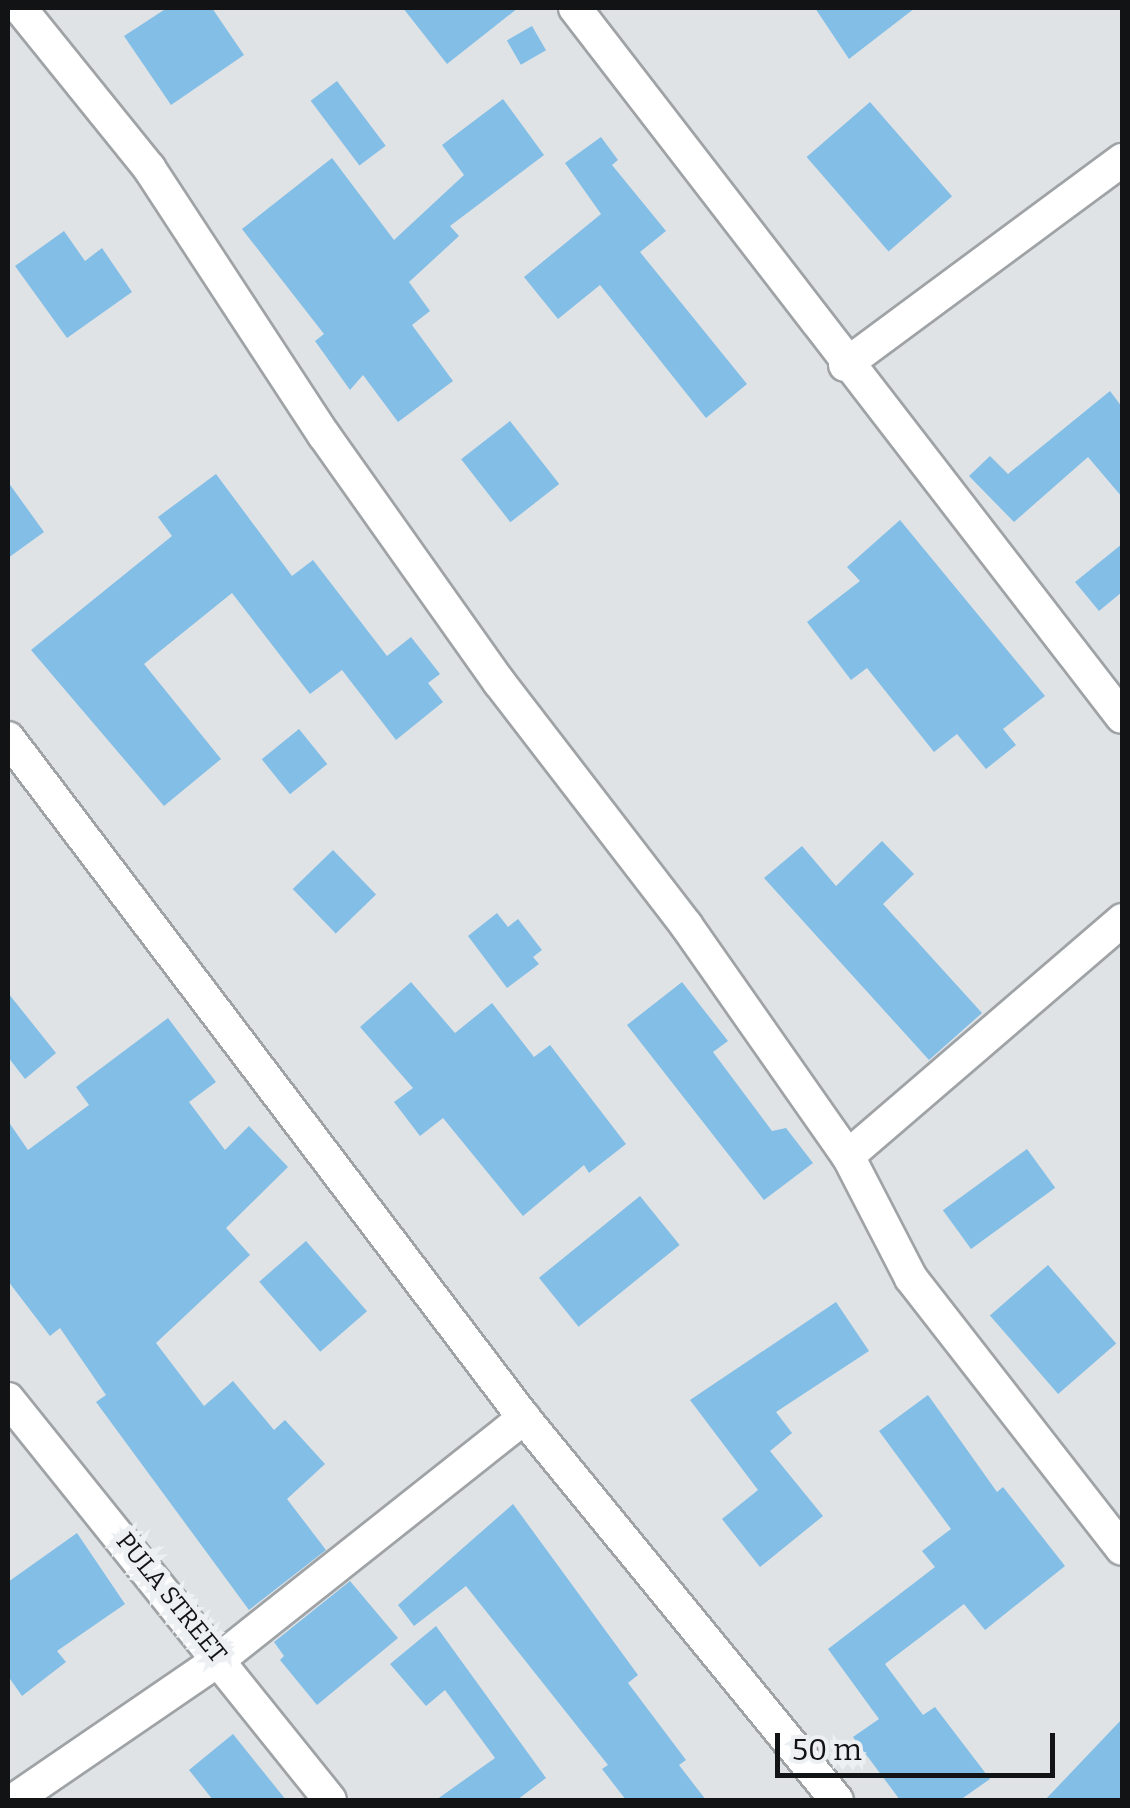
<!DOCTYPE html>
<html>
<head>
<meta charset="utf-8">
<style>
  body { margin:0 }
  #map { position:relative; width:1130px; height:1808px; overflow:hidden; background:#dfe3e6; font-family:Bitter,serif }
  div>[style] { position:absolute }
  [style*='--x'] { left:calc(var(--x)*1px); top:calc(var(--y)*1px); width:calc(var(--w)*1px); rotate:calc(var(--a)*1deg) }
  .building>* { inset:0; background:#83bee6; transform-origin:0 0 }
  .roads { filter:drop-shadow(2px 0 #9fa3a6) drop-shadow(-2px 0 #9fa3a6) drop-shadow(0 2px #9fa3a6) drop-shadow(0 -2px #9fa3a6) }
  .minor>* { height:32px; margin:-16px; padding:0 16px; transform-origin:16px; border-radius:16px; background:#fff }
  span { translate:-50% -50%; white-space:nowrap; text-align:center; line-height:1.15; -webkit-text-stroke:10px #ecf0f3; paint-order:stroke }
  .street-label { font-size:25px; color:#121314 }
  .frame { position:absolute; inset:0; border:10px solid #121314; pointer-events:none }
  .scale { position:absolute; left:775px; top:1733px; width:280px; height:45px; box-sizing:border-box; border:5px solid #121314; border-top:0; padding-left:12px; font-size:30px; line-height:35px; white-space:nowrap; color:#121314; -webkit-text-stroke:8px #ecf0f3; paint-order:stroke }
</style>
</head>
<body>
<div id="map">
  <div class="building">
    <i style="clip-path:polygon(167px 8px,212px 8px,244px 55px,171px 105px,124px 36px)"></i>
    <i style="clip-path:polygon(403px 8px,518px 8px,447px 64px)"></i>
    <i style="clip-path:polygon(815px 8px,915px 8px,849px 59px)"></i>
    <i style="left:532px;top:26px;width:28px;height:29px;rotate:60deg"></i>
    <i style="left:337px;top:81px;width:81px;height:33px;rotate:53deg"></i>
    <i style="clip-path:polygon(503px 99px,544px 155px,450px 226px,459px 236px,409px 282px,430px 311px,412px 325px,453px 381px,398px 422px,363px 375px,350px 390px,315px 341px,324px 334px,242px 229px,332px 158px,394px 240px,464px 175px,442px 145px)"></i>
    <i style="left:870px;top:102px;width:125px;height:84px;rotate:49deg"></i>
    <i style="clip-path:polygon(601px 137px,618px 160px,612px 165px,666px 231px,640px 252px,747px 384px,706px 418px,600px 285px,558px 319px,524px 277px,601px 214px,565px 163px)"></i>
    <i style="clip-path:polygon(64px 231px,85px 261px,102px 248px,132px 292px,67px 338px,15px 266px)"></i>
    <i style="clip-path:polygon(1110px 391px,1122px 407px,1122px 497px,1088px 457px,1014px 522px,969px 476px,990px 456px,1008px 474px)"></i>
    <i style="left:510px;top:421px;width:80px;height:62px;rotate:52deg"></i>
    <i style="clip-path:polygon(216px 474px,292px 576px,313px 560px,387px 656px,411px 637px,440px 674px,428px 683px,443px 702px,396px 740px,342px 670px,310px 694px,232px 593px,144px 664px,221px 759px,164px 806px,31px 650px,172px 536px,158px 517px)"></i>
    <i style="clip-path:polygon(8px 482px,44px 532px,8px 558px)"></i>
    <i style="clip-path:polygon(900px 520px,1045px 696px,1003px 729px,1016px 745px,986px 769px,957px 734px,934px 752px,867px 668px,851px 680px,807px 622px,860px 581px,847px 567px)"></i>
    <i style="clip-path:polygon(1122px 544px,1122px 592px,1099px 611px,1075px 582px)"></i>
    <i style="left:299px;top:729px;width:45px;height:48px;rotate:51deg"></i>
    <i style="clip-path:polygon(882px 841px,914px 874px,883px 904px,982px 1013px,929px 1060px,764px 878px,802px 846px,836px 886px)"></i>
    <i style="left:333px;top:850px;width:62px;height:56px;rotate:46deg"></i>
    <i style="clip-path:polygon(497px 913px,508px 927px,518px 919px,542px 950px,533px 957px,539px 964px,507px 988px,468px 936px)"></i>
    <i style="clip-path:polygon(411px 982px,455px 1033px,492px 1003px,534px 1057px,550px 1045px,626px 1144px,589px 1173px,584px 1165px,523px 1216px,443px 1118px,420px 1136px,394px 1102px,413px 1088px,360px 1027px)"></i>
    <i style="clip-path:polygon(682px 982px,728px 1041px,713px 1052px,772px 1131px,786px 1128px,813px 1163px,764px 1200px,627px 1025px)"></i>
    <i style="clip-path:polygon(8px 993px,56px 1053px,25px 1079px,8px 1057px)"></i>
    <i style="clip-path:polygon(168px 1018px,216px 1082px,189px 1102px,225px 1150px,249px 1126px,288px 1167px,226px 1228px,250px 1255px,156px 1343px,204px 1406px,233px 1381px,274px 1430px,285px 1420px,325px 1464px,287px 1499px,326px 1550px,249px 1610px,96px 1402px,106px 1395px,60px 1328px,50px 1336px,8px 1281px,8px 1121px,28px 1150px,89px 1105px,76px 1087px)"></i>
    <i style="left:1027px;top:1149px;width:48px;height:104px;rotate:54deg"></i>
    <i style="left:640px;top:1196px;width:63px;height:130px;rotate:51deg"></i>
    <i style="left:306px;top:1241px;width:93px;height:62px;rotate:49deg"></i>
    <i style="left:1048px;top:1265px;width:104px;height:77px;rotate:49deg"></i>
    <i style="clip-path:polygon(836px 1302px,869px 1351px,776px 1412px,792px 1433px,770px 1451px,823px 1516px,760px 1567px,722px 1519px,758px 1490px,690px 1400px)"></i>
    <i style="clip-path:polygon(928px 1395px,997px 1492px,1003px 1487px,1065px 1566px,985px 1630px,964px 1604px,885px 1664px,923px 1715px,935px 1707px,990px 1779px,960px 1800px,900px 1800px,853px 1737px,879px 1719px,828px 1649px,935px 1567px,922px 1551px,951px 1529px,879px 1431px)"></i>
    <i style="clip-path:polygon(513px 1504px,638px 1675px,628px 1683px,686px 1760px,679px 1765px,706px 1800px,626px 1800px,602px 1769px,608px 1765px,466px 1586px,414px 1626px,398px 1605px)"></i>
    <i style="clip-path:polygon(77px 1533px,125px 1604px,57px 1651px,66px 1662px,22px 1696px,8px 1676px,8px 1582px)"></i>
    <i style="clip-path:polygon(350px 1581px,398px 1638px,317px 1705px,280px 1660px,284px 1656px,274px 1642px)"></i>
    <i style="clip-path:polygon(436px 1626px,546px 1778px,517px 1800px,436px 1800px,495px 1758px,445px 1690px,426px 1706px,390px 1664px)"></i>
    <i style="clip-path:polygon(1122px 1719px,1122px 1800px,1045px 1800px)"></i>
    <i style="clip-path:polygon(233px 1734px,286px 1800px,213px 1800px,189px 1770px)"></i>
  </div>
  <div class="roads">
    <div class="minor">
      <i style="--x:20;--y:8;--w:206;--a:51.1"></i>
      <i style="--x:149;--y:168;--w:319;--a:56.8"></i>
      <i style="--x:324;--y:435;--w:303;--a:54.7"></i>
      <i style="--x:499;--y:682;--w:307;--a:52.4"></i>
      <i style="--x:686;--y:925;--w:282;--a:55"></i>
      <i style="--x:848;--y:1156;--w:137;--a:62.7"></i>
      <i style="--x:911;--y:1278;--w:343;--a:52.1"></i>
      <i style="--x:575;--y:8;--w:895;--a:52.35"></i>
      <i style="--x:845;--y:365;--w:345;--a:-36.5"></i>
      <i style="--x:8;--y:738;--w:854;--a:52.81"></i>
      <i style="--x:524;--y:1418;--w:494;--a:50.7"></i>
      <i style="--x:848;--y:1156;--w:362;--a:-40.7"></i>
      <i style="--x:8;--y:1399;--w:514;--a:51.24"></i>
      <i style="--x:14;--y:1800;--w:251;--a:-34.4"></i>
      <i style="--x:221;--y:1658;--w:387;--a:-38.4"></i>
    </div>
  </div>
  <div class="street-label">
    <span style="left:171px;top:1598px;rotate:51deg">PULA STREET</span>
  </div>
  <div class="frame"></div>
  <div class="scale">50 m</div>
</div>
</body>
</html>
